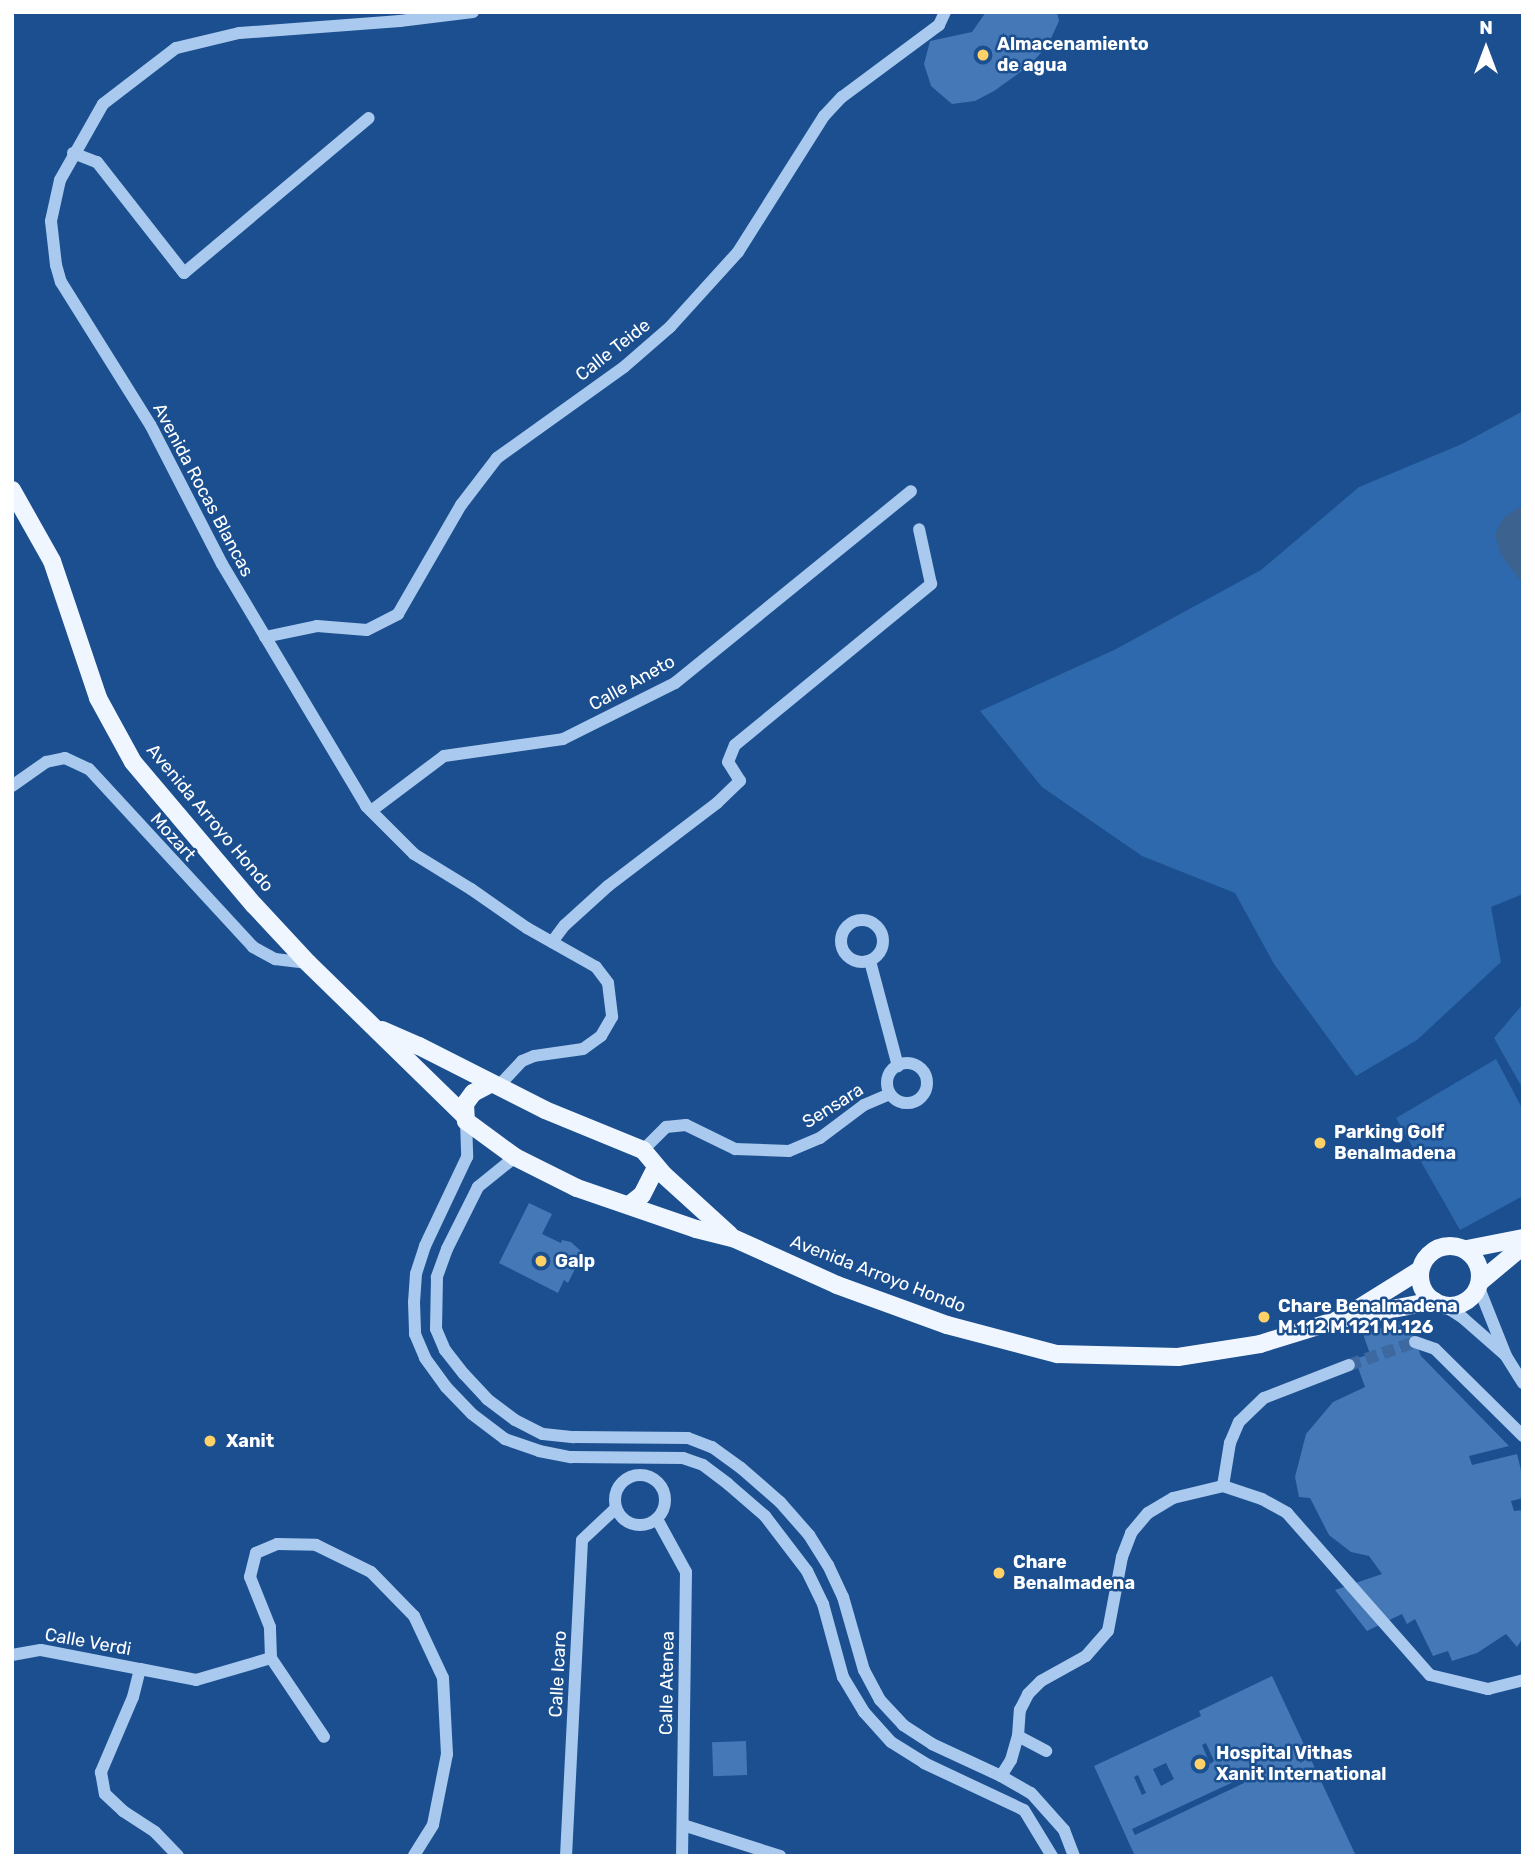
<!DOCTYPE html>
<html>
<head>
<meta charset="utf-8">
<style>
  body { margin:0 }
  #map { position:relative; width:1535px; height:1868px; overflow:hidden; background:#1b4f8f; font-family:Rubik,sans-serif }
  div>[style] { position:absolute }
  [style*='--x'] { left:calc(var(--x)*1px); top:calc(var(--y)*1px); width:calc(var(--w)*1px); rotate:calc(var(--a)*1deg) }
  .green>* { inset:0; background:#2e69ad }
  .water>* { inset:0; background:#3c6290 }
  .building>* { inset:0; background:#4478b7; transform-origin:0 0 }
  .minor-tunnel>* { height:12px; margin-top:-6px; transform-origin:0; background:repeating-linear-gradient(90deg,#3d69a0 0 12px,transparent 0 18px) }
  .minor>* { height:12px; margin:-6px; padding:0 6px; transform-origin:6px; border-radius:6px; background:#a9c9ee }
  .minor>.ring { margin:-6px; padding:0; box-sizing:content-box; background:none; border:12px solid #a9c9ee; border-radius:50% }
  .major>* { height:18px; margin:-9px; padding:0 9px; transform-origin:9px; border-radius:9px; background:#f0f6ff }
  .major>.ring { margin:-9px; padding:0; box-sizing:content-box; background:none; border:18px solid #f0f6ff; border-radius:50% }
  .dots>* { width:19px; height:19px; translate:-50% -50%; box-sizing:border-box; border:4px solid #1b4f8f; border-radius:50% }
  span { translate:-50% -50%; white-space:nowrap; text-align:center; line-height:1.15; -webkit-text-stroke:5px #1b4f8f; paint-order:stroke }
  .poi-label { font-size:18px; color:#fff; font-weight:700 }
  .left { translate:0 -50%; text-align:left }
  .street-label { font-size:18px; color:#fff }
  .frame { position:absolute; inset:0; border:14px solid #fff; pointer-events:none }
  .north { position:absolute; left:1451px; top:14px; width:70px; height:70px; -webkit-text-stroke:5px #1b4f8f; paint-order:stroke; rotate:0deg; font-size:19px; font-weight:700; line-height:28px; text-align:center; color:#fff }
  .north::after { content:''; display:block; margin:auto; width:24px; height:32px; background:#fff; clip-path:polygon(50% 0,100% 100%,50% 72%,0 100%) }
</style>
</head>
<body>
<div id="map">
  <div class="green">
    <i style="clip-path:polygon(1523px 411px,1523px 894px,1491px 907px,1501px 962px,1417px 1040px,1356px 1076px,1274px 964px,1235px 893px,1142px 856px,1042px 787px,980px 711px,1114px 650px,1261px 570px,1359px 487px,1462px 444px)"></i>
    <i style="clip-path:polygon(1523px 1004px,1523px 1089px,1494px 1038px)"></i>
    <i style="clip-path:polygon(1496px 1059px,1523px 1110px,1523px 1196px,1460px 1230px,1396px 1118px)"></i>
  </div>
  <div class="water">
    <i style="clip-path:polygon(1523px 505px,1523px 584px,1500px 553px,1495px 534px,1503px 518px)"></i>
  </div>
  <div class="building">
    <i style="clip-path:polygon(986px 12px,1057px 12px,1059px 21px,1048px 45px,1030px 65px,994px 91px,975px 101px,952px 104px,931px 86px,924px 64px,930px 41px,972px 32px)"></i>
    <i style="clip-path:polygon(529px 1203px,552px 1214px,542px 1234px,561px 1243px,562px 1240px,571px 1242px,583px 1253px,568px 1283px,564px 1280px,558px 1293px,499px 1263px)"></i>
    <i style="clip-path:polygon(1407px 1319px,1421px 1356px,1509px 1446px,1469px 1456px,1472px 1465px,1517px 1454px,1523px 1478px,1523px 1498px,1511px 1501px,1514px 1511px,1523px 1510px,1523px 1638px,1517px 1647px,1506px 1634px,1477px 1653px,1452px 1661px,1448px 1651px,1433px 1656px,1415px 1619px,1407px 1624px,1402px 1614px,1367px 1631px,1335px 1590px,1382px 1574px,1369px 1556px,1351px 1552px,1329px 1535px,1310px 1498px,1299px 1497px,1295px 1477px,1306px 1434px,1333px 1402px,1365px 1387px,1355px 1359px,1370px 1354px,1363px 1334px)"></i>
    <i style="clip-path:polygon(evenodd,1272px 1676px,1356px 1856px,1135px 1856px,1094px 1766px,1201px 1716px,1199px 1711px,1272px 1676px,1206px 1743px,1214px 1761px,1210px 1764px,1202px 1745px,1206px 1743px,1272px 1676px,1166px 1763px,1174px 1779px,1161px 1786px,1153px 1769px,1166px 1763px,1272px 1676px,1138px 1775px,1146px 1793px,1142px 1795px,1134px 1777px,1138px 1775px,1272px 1676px,1242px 1778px,1244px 1783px,1135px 1835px,1132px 1829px,1242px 1778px)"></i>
    <i style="left:746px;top:1741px;width:34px;height:34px;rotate:88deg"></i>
  </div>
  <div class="minor-tunnel">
    <i style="--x:1349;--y:1365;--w:70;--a:-19.2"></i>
  </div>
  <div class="minor">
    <i style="--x:473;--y:12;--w:74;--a:173"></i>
    <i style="--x:400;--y:21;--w:161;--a:175.7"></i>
    <i style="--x:239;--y:33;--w:65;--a:166.6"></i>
    <i style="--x:176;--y:48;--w:92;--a:142.5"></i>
    <i style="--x:103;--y:104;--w:87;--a:119.5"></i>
    <i style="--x:60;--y:180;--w:42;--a:102.4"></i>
    <i style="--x:51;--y:221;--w:44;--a:83.5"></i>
    <i style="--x:56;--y:265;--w:18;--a:74"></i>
    <i style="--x:61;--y:282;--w:170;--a:58"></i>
    <i style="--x:151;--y:426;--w:155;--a:62.8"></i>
    <i style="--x:222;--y:564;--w:282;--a:59.2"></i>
    <i style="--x:366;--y:806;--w:68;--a:45"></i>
    <i style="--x:414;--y:854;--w:67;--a:31.6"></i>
    <i style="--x:471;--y:889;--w:68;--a:34.9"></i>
    <i style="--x:527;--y:928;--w:79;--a:29.5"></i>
    <i style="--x:596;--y:967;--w:20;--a:53"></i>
    <i style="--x:608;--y:983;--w:34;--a:83"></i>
    <i style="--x:612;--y:1017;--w:22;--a:120"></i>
    <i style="--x:601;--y:1036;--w:22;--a:144"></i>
    <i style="--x:583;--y:1049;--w:49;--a:171.9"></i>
    <i style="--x:534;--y:1056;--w:13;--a:157"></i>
    <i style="--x:522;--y:1061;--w:34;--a:133"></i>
    <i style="--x:73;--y:153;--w:26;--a:21"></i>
    <i style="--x:97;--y:162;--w:141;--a:51.9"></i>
    <i style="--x:184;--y:273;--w:241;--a:-40"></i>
    <i style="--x:265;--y:637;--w:53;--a:-11.9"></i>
    <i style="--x:317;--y:626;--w:50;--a:4.6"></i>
    <i style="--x:367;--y:630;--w:35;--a:-27"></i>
    <i style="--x:398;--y:614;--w:126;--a:-60"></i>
    <i style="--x:461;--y:505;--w:59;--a:-52.5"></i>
    <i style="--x:497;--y:458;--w:156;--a:-35.6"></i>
    <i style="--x:624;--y:367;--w:61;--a:-41"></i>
    <i style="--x:670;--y:327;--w:101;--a:-47.8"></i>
    <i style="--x:738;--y:252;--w:161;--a:-57.7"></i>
    <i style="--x:824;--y:116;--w:26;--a:-47"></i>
    <i style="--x:842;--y:97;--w:121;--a:-36.6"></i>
    <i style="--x:939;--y:25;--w:14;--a:-65"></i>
    <i style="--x:12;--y:786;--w:42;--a:-35.2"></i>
    <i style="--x:46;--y:762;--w:19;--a:-12"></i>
    <i style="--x:65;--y:758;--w:26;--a:25"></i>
    <i style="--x:89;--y:769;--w:242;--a:47.3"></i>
    <i style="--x:253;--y:947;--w:25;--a:29"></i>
    <i style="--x:275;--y:959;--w:33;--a:7"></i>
    <i style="--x:371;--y:811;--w:91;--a:-37"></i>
    <i style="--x:444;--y:756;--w:120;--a:-8.1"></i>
    <i style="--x:563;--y:739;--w:125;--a:-26.6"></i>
    <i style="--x:675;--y:683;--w:304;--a:-39.1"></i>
    <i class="ring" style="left:841px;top:920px;width:30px;height:30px"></i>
    <i style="--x:552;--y:942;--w:21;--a:-53"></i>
    <i style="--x:565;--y:925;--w:58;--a:-42.2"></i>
    <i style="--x:608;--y:886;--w:137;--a:-37.3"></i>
    <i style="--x:717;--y:803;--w:32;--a:-44"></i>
    <i style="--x:740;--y:781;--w:22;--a:-122"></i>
    <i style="--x:728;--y:762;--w:18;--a:-68"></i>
    <i style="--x:735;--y:745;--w:254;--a:-39.4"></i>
    <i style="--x:931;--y:584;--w:56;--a:-102.3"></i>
    <i style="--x:870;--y:961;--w:109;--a:75.1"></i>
    <i class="ring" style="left:887px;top:1063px;width:28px;height:28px"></i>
    <i style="--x:466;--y:1121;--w:36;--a:88"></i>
    <i style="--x:467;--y:1157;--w:98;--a:115.3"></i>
    <i style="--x:425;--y:1246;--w:29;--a:108"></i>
    <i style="--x:416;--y:1274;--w:28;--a:94"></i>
    <i style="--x:414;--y:1302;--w:32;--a:88"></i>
    <i style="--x:415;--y:1334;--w:26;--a:67"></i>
    <i style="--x:425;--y:1358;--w:36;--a:54"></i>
    <i style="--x:446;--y:1387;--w:37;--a:46"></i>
    <i style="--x:472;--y:1414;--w:41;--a:37.1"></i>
    <i style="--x:505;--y:1439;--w:36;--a:19"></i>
    <i style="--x:539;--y:1451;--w:33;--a:11"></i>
    <i style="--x:571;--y:1457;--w:112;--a:0.5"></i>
    <i style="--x:683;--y:1458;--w:21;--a:19"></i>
    <i style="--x:703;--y:1465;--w:31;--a:37"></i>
    <i style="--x:728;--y:1484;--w:49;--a:40.9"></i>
    <i style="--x:765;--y:1516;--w:69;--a:52.6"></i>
    <i style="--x:807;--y:1571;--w:37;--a:64"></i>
    <i style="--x:823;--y:1604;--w:76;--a:74.7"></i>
    <i style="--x:843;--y:1677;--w:41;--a:59"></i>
    <i style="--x:864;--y:1712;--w:40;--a:48"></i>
    <i style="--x:891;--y:1742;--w:39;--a:32"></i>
    <i style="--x:924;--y:1763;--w:110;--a:25.2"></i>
    <i style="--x:1024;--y:1810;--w:54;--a:58.7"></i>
    <i style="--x:643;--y:1150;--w:33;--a:-45"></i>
    <i style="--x:666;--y:1127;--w:20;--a:-6"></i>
    <i style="--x:686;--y:1125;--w:55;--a:26.1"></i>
    <i style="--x:735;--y:1149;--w:54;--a:2.1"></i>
    <i style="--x:789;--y:1151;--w:34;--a:-23"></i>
    <i style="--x:820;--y:1138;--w:55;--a:-36.9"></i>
    <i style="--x:864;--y:1105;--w:28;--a:-23"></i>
    <i style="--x:515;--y:1157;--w:48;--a:141"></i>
    <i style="--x:478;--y:1187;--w:69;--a:116.6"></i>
    <i style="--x:447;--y:1249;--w:30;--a:110"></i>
    <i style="--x:437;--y:1277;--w:52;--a:91.1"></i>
    <i style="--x:436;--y:1329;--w:23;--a:67"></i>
    <i style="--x:445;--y:1350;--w:31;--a:52"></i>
    <i style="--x:464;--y:1374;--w:34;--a:47"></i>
    <i style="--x:487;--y:1399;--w:35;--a:37"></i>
    <i style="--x:515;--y:1420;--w:31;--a:27"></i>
    <i style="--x:543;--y:1434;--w:31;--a:6"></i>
    <i style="--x:574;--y:1437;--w:114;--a:0.5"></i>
    <i style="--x:688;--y:1438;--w:26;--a:21"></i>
    <i style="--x:712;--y:1447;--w:36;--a:36"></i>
    <i style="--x:741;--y:1468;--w:52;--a:41.1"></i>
    <i style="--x:780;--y:1502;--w:44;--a:48.7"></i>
    <i style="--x:809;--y:1535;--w:36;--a:58"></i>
    <i style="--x:828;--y:1565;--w:35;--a:65"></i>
    <i style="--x:843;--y:1597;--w:76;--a:74"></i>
    <i style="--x:864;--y:1670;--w:34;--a:62"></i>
    <i style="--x:880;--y:1700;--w:34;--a:47"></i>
    <i style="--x:903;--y:1725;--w:35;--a:33"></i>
    <i style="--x:932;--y:1744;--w:76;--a:24.9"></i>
    <i style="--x:1001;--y:1776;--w:34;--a:30"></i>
    <i style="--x:1031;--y:1793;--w:50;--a:48.3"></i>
    <i style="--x:1064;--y:1830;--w:28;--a:69"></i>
    <i style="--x:1479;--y:1288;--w:73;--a:68.3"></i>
    <i style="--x:1506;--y:1356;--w:32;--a:58"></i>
    <i style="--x:1443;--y:1305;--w:24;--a:33"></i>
    <i style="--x:1463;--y:1318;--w:55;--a:41.3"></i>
    <i style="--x:1415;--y:1342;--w:21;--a:19"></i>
    <i style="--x:1435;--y:1349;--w:124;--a:44.7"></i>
    <i class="ring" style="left:615px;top:1475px;width:38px;height:38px"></i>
    <i style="--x:1223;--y:1486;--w:44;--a:-80.8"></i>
    <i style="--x:1230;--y:1443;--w:23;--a:-67"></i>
    <i style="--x:1239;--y:1422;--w:35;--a:-44"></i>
    <i style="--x:1264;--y:1398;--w:91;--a:-21.2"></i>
    <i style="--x:657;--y:1519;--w:60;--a:61.3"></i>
    <i style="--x:686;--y:1572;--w:284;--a:90.8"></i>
    <i style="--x:12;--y:1655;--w:29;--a:-10"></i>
    <i style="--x:41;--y:1650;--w:101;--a:10.9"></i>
    <i style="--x:140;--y:1669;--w:29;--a:104"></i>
    <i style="--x:133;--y:1697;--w:82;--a:113.1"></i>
    <i style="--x:101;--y:1772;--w:22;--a:80"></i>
    <i style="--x:105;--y:1794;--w:25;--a:43"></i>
    <i style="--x:123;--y:1811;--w:38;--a:33"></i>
    <i style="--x:155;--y:1832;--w:33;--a:46"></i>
    <i style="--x:271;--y:1658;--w:95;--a:56.1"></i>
    <i style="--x:140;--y:1669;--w:57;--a:11.1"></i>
    <i style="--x:196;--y:1680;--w:78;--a:-16.3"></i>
    <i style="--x:271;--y:1658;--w:31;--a:-92"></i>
    <i style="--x:270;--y:1627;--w:54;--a:-111.8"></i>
    <i style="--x:250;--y:1577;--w:25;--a:-76"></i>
    <i style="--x:256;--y:1553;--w:23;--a:-23"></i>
    <i style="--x:277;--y:1544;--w:39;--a:1"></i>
    <i style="--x:316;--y:1545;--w:61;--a:26.1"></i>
    <i style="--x:371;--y:1572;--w:62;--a:45.7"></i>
    <i style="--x:414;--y:1616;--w:68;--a:64.9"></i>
    <i style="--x:443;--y:1678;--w:76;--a:87"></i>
    <i style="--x:447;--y:1754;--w:72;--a:101.2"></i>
    <i style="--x:433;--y:1825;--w:36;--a:122"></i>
    <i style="--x:1018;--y:1736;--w:32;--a:28"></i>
    <i style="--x:1001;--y:1776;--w:19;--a:-58"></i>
    <i style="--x:1011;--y:1760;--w:25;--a:-74"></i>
    <i style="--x:1018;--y:1736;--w:26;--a:-86"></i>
    <i style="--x:1020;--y:1710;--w:18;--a:-63"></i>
    <i style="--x:1028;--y:1694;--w:18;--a:-45"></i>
    <i style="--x:1041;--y:1681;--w:51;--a:-29.1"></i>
    <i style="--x:1086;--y:1656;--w:33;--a:-49"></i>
    <i style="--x:1108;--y:1631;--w:75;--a:-79.3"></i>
    <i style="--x:1122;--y:1557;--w:26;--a:-69"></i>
    <i style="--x:1131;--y:1533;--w:26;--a:-50"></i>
    <i style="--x:1148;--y:1513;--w:29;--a:-31"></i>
    <i style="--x:1173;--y:1498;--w:51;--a:-13.5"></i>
    <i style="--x:1223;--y:1486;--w:41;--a:18.4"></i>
    <i style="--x:1262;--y:1499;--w:29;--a:29"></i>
    <i style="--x:1287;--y:1513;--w:216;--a:48.6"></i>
    <i style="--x:1430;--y:1675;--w:60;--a:13.6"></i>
    <i style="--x:1488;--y:1689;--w:36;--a:-14"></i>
    <i style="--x:683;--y:1825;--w:102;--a:17.7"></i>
    <i style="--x:566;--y:1856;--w:316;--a:-87.1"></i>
    <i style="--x:582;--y:1540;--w:47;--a:-43.3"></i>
  </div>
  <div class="major">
    <i style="--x:12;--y:490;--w:81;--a:60.6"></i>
    <i style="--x:52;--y:561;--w:145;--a:71.4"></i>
    <i style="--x:98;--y:698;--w:73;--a:61.3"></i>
    <i style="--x:133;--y:762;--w:187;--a:49.8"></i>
    <i style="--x:254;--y:905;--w:79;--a:47"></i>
    <i style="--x:308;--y:963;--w:218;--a:44.3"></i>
    <i style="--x:382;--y:1030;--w:40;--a:23.4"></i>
    <i style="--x:419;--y:1046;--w:141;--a:26.9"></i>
    <i style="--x:545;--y:1110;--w:106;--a:22.2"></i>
    <i style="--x:643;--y:1150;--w:33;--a:50"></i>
    <i style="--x:664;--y:1175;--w:89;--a:42.3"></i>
    <i style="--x:490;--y:1084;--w:19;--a:152"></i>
    <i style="--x:473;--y:1093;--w:14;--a:126"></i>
    <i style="--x:465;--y:1104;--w:17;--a:87"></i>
    <i style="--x:466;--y:1121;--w:61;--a:36.3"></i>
    <i style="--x:515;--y:1157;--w:69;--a:26.6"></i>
    <i style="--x:577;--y:1188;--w:126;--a:19"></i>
    <i style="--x:696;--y:1229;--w:38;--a:14"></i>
    <i style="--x:733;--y:1238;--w:114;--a:24.3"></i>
    <i style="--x:837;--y:1285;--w:117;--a:20"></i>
    <i style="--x:947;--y:1325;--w:114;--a:14.8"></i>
    <i style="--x:1057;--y:1354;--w:121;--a:1.4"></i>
    <i style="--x:1178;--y:1357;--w:83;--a:-9"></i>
    <i style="--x:1260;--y:1344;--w:85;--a:-17.2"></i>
    <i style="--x:1341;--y:1319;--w:95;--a:-11"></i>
    <i style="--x:629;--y:1205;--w:16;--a:-38"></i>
    <i style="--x:642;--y:1195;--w:31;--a:-63"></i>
    <i class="ring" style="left:1420px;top:1246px;width:42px;height:42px"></i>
    <i style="--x:1467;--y:1249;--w:57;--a:-11.1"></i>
    <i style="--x:1481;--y:1281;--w:55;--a:-39.8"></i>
    <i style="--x:1356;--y:1310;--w:75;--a:-32"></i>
  </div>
  <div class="dots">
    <i style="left:983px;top:55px;background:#ffd166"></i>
    <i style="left:1320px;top:1143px;background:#ffd166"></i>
    <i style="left:541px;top:1261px;background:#ffd166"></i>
    <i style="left:1264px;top:1317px;background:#ffd166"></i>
    <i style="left:210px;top:1441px;background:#ffd166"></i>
    <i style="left:999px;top:1573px;background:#ffd166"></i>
    <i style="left:1200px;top:1764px;background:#ffd166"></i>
  </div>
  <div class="poi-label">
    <span class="left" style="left:997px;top:55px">Almacenamiento<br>de agua</span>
    <span class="left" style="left:1334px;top:1143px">Parking Golf<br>Benalmadena</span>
    <span class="left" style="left:555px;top:1261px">Galp</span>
    <span class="left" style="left:1278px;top:1317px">Chare Benalmadena<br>M.112 M.121 M.126</span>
    <span class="left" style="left:226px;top:1441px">Xanit</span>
    <span class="left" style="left:1013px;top:1573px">Chare<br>Benalmadena</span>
    <span class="left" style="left:1216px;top:1764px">Hospital Vithas<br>Xanit International</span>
  </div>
  <div class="street-label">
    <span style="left:613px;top:350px;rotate:-38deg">Calle Teide</span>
    <span style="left:203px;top:490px;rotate:62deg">Avenida Rocas Blancas</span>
    <span style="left:632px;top:683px;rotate:-29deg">Calle Aneto</span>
    <span style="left:210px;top:818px;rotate:50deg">Avenida Arroyo Hondo</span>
    <span style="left:173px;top:837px;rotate:48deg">Mozart</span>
    <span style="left:833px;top:1106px;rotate:-32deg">Sensara</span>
    <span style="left:878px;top:1274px;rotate:21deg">Avenida Arroyo Hondo</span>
    <span style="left:88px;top:1642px;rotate:10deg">Calle Verdi</span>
    <span style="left:558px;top:1674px;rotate:-87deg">Calle Icaro</span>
    <span style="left:667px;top:1683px;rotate:-89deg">Calle Atenea</span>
  </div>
  <div class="frame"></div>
  <div class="north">N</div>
</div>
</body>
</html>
